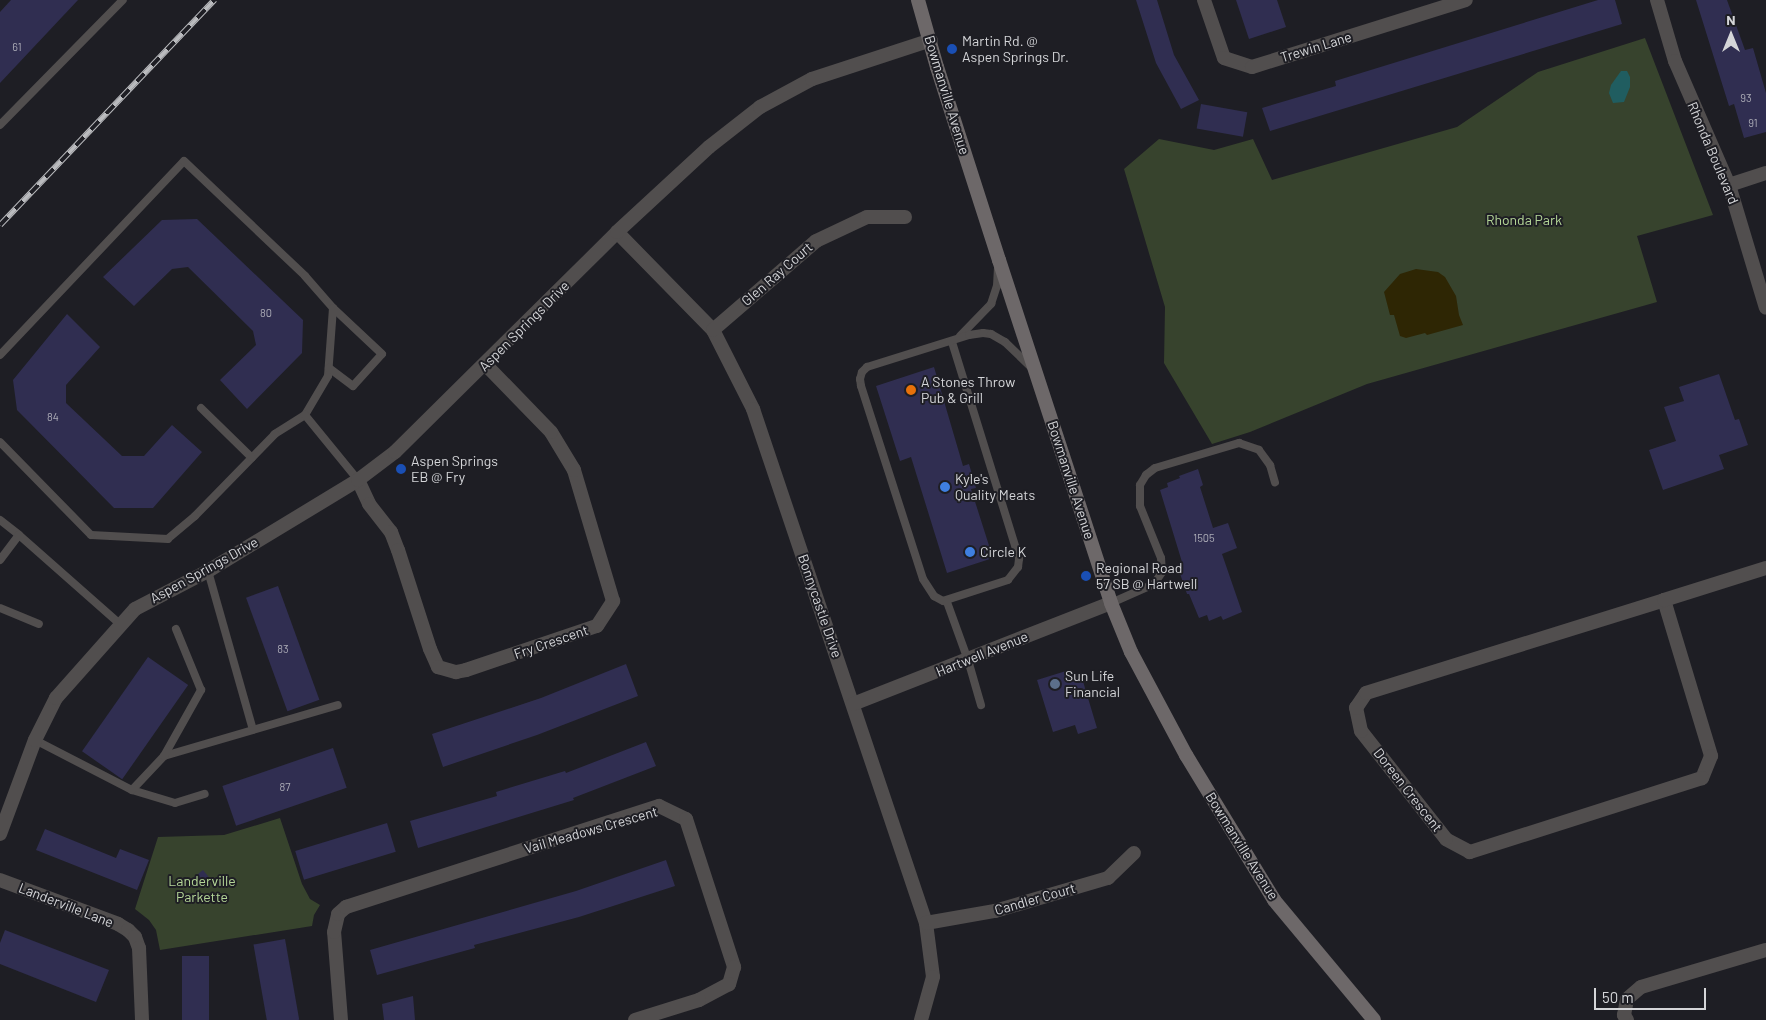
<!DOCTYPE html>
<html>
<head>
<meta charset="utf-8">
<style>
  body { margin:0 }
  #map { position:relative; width:1766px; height:1020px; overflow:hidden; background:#1e1e24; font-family:Barlow,sans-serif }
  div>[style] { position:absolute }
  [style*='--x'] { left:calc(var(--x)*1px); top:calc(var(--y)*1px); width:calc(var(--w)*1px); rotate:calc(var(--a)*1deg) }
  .green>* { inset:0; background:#37432d }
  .sand>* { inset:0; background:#2e2604 }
  .water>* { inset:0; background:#205d60 }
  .building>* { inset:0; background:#302e51; transform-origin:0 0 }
  .service>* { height:8px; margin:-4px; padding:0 4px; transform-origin:4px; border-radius:4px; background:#514e4e }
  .minor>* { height:14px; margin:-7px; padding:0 7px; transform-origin:7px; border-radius:7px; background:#514e4e }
  .tertiary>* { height:14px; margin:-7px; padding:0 7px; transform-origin:7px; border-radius:7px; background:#514e4e }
  .secondary>* { height:14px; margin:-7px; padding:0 7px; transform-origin:7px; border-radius:7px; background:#6d6869 }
  .rail>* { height:5.5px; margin-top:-2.75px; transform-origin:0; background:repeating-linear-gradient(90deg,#1e1e24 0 11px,#babbbe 0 22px); box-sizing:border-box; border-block:1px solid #babbbe }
  .dots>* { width:14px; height:14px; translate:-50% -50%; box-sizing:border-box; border:2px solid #1e1e24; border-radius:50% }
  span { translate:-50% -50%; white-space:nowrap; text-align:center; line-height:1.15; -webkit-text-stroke:4px #1e1e24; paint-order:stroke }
  .number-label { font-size:11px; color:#ababb6 }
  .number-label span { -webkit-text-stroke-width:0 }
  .poi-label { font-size:14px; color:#d4d5d8 }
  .left { translate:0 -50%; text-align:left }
  .street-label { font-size:14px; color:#d4d5d8 }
  .park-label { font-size:14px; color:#b5d798 }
  .north { position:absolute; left:1706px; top:10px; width:50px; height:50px; -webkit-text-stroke:4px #1e1e24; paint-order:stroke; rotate:0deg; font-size:14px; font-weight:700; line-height:20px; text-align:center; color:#d4d5d8 }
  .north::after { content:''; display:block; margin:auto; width:18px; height:22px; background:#d4d5d8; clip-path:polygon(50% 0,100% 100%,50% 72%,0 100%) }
  .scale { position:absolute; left:1594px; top:988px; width:112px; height:22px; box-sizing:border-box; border:2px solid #d4d5d8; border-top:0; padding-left:6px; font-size:15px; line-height:18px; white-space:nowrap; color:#d4d5d8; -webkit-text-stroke:4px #1e1e24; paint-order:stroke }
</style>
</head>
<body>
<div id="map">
  <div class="green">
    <i style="clip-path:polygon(1645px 38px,1713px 215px,1637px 236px,1657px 302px,1367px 384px,1250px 432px,1212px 444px,1164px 363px,1165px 307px,1124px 169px,1159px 139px,1214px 150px,1253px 139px,1272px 180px,1457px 127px,1538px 72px)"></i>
    <i style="clip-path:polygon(280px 818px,302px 884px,310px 899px,320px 905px,314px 915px,312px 926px,160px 950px,156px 930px,149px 920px,135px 909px,158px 837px,224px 835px)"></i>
  </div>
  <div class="sand">
    <i style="clip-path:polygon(1416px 269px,1438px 272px,1445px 277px,1456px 296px,1459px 315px,1463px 325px,1427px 335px,1425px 333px,1406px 338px,1400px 336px,1394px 315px,1390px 315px,1384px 292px,1400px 274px)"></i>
  </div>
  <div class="water">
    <i style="clip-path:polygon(1621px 71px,1627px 71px,1630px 77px,1630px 87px,1624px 102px,1613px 103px,1609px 93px,1611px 85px)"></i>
  </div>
  <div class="building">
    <i style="clip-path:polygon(11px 0,78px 0,0 83px,0 12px)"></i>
    <i style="clip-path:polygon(1136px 0,1157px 0,1174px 55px,1199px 100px,1181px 109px,1156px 63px)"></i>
    <i style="clip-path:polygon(1236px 0,1277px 0,1286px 27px,1249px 39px)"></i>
    <i style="clip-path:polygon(1598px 0,1615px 0,1622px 24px,1270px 131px,1262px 108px,1336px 86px,1335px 81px)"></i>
    <i style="clip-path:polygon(1696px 0,1727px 0,1745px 50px,1753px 48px,1766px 93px,1766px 132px,1744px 138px,1734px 104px,1729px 106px)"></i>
    <i style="left:1201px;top:104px;width:47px;height:25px;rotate:10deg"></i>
    <i style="clip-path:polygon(197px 219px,303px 320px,302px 353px,247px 409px,220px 380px,256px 345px,253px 331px,188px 267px,172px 269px,134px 306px,103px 277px,162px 220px)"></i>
    <i style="clip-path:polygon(67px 314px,100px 347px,66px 385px,66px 403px,122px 456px,144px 456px,172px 425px,202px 452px,153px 508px,114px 508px,17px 410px,13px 380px)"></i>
    <i style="clip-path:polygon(934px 367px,963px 466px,969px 464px,976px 488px,971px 489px,993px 558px,947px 573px,911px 457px,900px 461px,876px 386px)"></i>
    <i style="clip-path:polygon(1719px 374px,1735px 420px,1739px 419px,1748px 445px,1719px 455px,1724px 469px,1663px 490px,1649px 450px,1676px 441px,1664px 407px,1684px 401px,1679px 387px)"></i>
    <i style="clip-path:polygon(1198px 469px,1203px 485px,1200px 487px,1213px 528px,1228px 523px,1237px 548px,1222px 554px,1242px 612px,1223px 620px,1221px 616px,1209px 621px,1207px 615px,1199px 618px,1189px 594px,1187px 594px,1177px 565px,1182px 562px,1160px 490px,1168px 487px,1167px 483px,1180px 478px,1179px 476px)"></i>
    <i style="left:278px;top:586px;width:121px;height:34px;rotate:70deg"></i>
    <i style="left:148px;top:657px;width:49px;height:115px;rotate:35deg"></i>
    <i style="clip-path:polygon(626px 664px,638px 696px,537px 735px,443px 767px,432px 734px,541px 698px)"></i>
    <i style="clip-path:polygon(1066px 671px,1070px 682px,1082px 678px,1097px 728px,1078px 734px,1075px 725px,1053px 732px,1037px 680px)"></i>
    <i style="clip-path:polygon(646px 742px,656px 766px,573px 798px,574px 800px,418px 848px,410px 821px,497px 796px,496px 792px,565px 771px,566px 773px)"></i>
    <i style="left:333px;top:748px;width:42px;height:117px;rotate:71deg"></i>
    <i style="left:387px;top:823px;width:30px;height:96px;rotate:73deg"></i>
    <i style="clip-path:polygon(45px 829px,116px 858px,120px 849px,149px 860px,137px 890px,36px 850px)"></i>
    <i style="clip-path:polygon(666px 860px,675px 886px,579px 917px,474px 945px,475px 948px,377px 975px,370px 950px,576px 891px)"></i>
    <i style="left:203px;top:870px;width:13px;height:12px;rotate:51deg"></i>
    <i style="clip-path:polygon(5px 930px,109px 970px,96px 1002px,0 964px,0 943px)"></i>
    <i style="left:285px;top:939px;width:82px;height:32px;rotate:80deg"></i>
    <i style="left:209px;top:956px;width:64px;height:27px;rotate:90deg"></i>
    <i style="clip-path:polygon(413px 996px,415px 1020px,384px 1020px,382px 1004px)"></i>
  </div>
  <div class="service">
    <i style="--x:0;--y:125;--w:175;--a:-45.5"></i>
    <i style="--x:960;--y:336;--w:45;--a:-45.9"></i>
    <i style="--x:991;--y:304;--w:19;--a:-72"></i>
    <i style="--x:997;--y:286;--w:17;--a:-87"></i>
    <i style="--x:952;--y:342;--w:227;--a:72.8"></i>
    <i style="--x:1019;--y:559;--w:8;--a:97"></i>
    <i style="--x:1018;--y:567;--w:16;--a:128"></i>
    <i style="--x:1008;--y:580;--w:68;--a:162.1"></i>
    <i style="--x:943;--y:601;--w:10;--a:-151"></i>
    <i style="--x:934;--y:596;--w:20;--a:-123"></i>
    <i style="--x:923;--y:579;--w:203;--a:-107.8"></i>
    <i style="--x:861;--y:386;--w:7;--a:-98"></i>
    <i style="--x:860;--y:379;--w:7;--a:-74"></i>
    <i style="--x:862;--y:372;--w:7;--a:-45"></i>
    <i style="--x:867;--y:367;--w:107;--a:-17.4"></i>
    <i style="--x:969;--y:335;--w:14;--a:-8"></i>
    <i style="--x:983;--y:333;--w:8;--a:7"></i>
    <i style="--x:991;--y:334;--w:16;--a:30"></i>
    <i style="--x:1005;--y:342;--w:35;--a:44"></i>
    <i style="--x:0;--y:355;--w:267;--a:-46.5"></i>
    <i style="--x:184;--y:161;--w:167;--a:43.5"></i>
    <i style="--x:305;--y:276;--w:43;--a:48.8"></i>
    <i style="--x:333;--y:308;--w:68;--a:94.2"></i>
    <i style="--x:328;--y:376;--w:45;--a:120.5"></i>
    <i style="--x:305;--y:415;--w:36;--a:148"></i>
    <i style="--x:275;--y:434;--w:115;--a:134.3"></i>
    <i style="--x:195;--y:516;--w:35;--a:140"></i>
    <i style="--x:168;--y:539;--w:77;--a:-177"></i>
    <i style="--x:91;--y:535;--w:130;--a:-134.4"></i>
    <i style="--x:329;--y:368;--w:30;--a:37"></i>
    <i style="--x:353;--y:386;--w:43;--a:-47.8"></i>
    <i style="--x:382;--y:354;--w:67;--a:-136.8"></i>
    <i style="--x:201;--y:408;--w:71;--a:44.4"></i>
    <i style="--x:305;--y:415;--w:84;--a:50.8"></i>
    <i style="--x:0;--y:520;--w:24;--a:38"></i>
    <i style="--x:0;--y:560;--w:31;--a:-53"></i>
    <i style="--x:19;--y:535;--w:136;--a:41.4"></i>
    <i style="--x:208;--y:571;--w:165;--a:74.2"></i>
    <i style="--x:947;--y:602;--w:62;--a:70.1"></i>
    <i style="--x:968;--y:660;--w:47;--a:73.9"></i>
    <i style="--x:1111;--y:603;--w:47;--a:-23.8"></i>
    <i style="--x:1154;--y:584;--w:14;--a:-56"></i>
    <i style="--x:1162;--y:572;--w:14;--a:-94"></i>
    <i style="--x:1161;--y:558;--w:56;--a:-112"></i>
    <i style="--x:1140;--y:506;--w:21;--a:-90"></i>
    <i style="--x:1140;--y:485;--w:12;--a:-59"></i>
    <i style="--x:1146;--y:475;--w:11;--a:-38"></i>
    <i style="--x:1155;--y:468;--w:88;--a:-16.6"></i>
    <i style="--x:1239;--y:443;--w:21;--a:19"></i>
    <i style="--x:1259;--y:450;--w:19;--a:54"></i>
    <i style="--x:1270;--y:465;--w:18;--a:74"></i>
    <i style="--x:0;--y:608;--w:42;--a:22.3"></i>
    <i style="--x:35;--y:740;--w:109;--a:27.3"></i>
    <i style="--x:132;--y:790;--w:45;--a:16.8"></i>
    <i style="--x:175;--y:803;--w:31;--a:-17"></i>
    <i style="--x:164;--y:756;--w:181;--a:-16.3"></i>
    <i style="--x:132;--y:790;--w:47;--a:-46.7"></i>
    <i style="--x:164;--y:756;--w:76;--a:-60.7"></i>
    <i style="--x:201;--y:690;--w:66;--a:-112.3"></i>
  </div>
  <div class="minor">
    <i style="--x:1204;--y:0;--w:61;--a:71"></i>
    <i style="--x:1224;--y:58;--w:29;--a:18"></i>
    <i style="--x:1252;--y:67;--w:224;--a:-17.4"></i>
    <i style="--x:1657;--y:0;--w:64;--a:73.6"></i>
    <i style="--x:1675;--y:61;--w:135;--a:66.5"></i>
    <i style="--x:1729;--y:185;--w:128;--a:73.3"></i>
    <i style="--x:1729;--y:185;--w:39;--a:-18"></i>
    <i style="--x:617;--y:232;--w:137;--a:45.6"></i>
    <i style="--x:713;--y:330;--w:89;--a:63.1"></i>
    <i style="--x:753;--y:409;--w:542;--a:71.4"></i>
    <i style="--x:926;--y:923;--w:54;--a:82.6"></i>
    <i style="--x:933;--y:977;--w:45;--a:105.6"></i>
    <i style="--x:713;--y:330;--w:136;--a:-40.8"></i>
    <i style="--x:816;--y:241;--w:56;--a:-25.2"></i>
    <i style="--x:867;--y:217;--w:38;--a:0"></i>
    <i style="--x:358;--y:480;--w:26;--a:65"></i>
    <i style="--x:369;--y:504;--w:36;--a:52"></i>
    <i style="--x:391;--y:532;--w:19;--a:69"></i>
    <i style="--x:398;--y:550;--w:104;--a:72.1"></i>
    <i style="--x:430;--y:649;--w:20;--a:66"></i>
    <i style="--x:438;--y:667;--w:19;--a:16"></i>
    <i style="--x:456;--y:672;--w:10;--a:-11"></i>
    <i style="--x:466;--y:670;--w:138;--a:-18.6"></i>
    <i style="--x:597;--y:626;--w:30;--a:-57"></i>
    <i style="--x:613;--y:601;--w:137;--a:-106.6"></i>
    <i style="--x:574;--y:470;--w:44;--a:-121.2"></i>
    <i style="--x:551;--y:432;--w:95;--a:-134.1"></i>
    <i style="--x:1664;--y:600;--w:163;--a:73.2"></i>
    <i style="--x:1711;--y:756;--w:24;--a:112"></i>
    <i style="--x:1702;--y:778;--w:244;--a:162.3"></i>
    <i style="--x:1470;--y:852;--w:27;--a:-152"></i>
    <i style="--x:1446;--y:839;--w:137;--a:-128.2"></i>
    <i style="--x:1361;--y:731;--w:24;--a:-102"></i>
    <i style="--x:1356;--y:708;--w:18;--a:-56"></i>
    <i style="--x:1366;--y:693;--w:312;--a:-17.3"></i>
    <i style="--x:1664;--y:600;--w:107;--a:-17.4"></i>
    <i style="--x:853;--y:704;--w:277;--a:-21.4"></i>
    <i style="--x:0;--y:880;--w:126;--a:20.4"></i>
    <i style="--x:118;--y:924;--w:12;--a:31"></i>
    <i style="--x:128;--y:930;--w:10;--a:45"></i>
    <i style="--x:135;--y:937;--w:12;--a:70"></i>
    <i style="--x:139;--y:948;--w:72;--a:87.6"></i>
    <i style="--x:926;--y:923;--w:70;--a:-9.9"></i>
    <i style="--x:995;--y:911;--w:118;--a:-16.3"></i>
    <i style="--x:1108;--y:878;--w:36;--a:-44"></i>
    <i style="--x:341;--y:1020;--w:88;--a:-94.5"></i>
    <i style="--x:334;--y:932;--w:18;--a:-77"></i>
    <i style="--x:338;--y:914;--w:11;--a:-41"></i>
    <i style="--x:346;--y:907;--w:329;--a:-17.9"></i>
    <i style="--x:659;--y:806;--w:30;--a:26"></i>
    <i style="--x:686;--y:819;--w:156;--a:72"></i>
    <i style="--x:734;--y:967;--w:18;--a:106"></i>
    <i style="--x:729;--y:984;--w:34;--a:152"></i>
    <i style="--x:699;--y:1000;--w:67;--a:162.6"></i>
    <i style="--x:1627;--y:1020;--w:6;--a:-121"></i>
    <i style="--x:1624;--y:1015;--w:16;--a:-79"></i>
    <i style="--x:1627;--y:999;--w:18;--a:-41"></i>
    <i style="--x:1641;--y:987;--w:130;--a:-16.5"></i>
  </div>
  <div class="tertiary">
    <i style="--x:0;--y:834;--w:100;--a:-69.6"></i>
    <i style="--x:35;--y:740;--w:47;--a:-63.4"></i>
    <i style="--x:56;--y:698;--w:119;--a:-48.4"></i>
    <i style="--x:135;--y:609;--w:82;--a:-27.5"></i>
    <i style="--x:208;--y:571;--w:175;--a:-31.2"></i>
    <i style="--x:358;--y:480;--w:46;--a:-37.1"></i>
    <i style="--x:395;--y:452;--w:313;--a:-44.7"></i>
    <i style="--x:617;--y:232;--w:125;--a:-42.7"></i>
    <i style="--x:709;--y:147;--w:65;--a:-38.1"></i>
    <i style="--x:760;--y:107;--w:59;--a:-28.3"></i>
    <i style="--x:812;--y:79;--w:125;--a:-18.1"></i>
  </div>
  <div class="secondary">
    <i style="--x:918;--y:0;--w:70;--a:74.2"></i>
    <i style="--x:937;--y:67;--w:203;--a:72.2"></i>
    <i style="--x:999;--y:260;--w:361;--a:71.9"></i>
    <i style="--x:1111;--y:603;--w:53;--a:67.8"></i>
    <i style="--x:1131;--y:652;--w:117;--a:61.9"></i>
    <i style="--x:1186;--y:755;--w:170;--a:58.7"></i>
    <i style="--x:1274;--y:900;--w:156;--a:50.2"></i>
  </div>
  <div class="rail">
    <i style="--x:0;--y:225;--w:311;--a:-46.4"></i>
  </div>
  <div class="dots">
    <i style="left:952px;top:49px;background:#1a4fb4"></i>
    <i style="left:911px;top:390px;background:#e8710a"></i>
    <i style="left:401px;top:469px;background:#1a4fb4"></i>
    <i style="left:945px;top:487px;background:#3f7fe0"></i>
    <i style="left:970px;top:552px;background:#3f7fe0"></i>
    <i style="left:1086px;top:576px;background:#1a4fb4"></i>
    <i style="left:1055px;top:684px;background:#5c6f8a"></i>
  </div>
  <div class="number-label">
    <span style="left:17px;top:47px">61</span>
    <span style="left:1746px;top:98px">93</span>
    <span style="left:1753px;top:123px">91</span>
    <span style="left:266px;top:313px">80</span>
    <span style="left:53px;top:417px">84</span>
    <span style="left:1204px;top:538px">1505</span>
    <span style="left:283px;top:649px">83</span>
    <span style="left:285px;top:787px">87</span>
  </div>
  <div class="poi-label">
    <span class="left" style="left:962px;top:49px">Martin Rd. @<br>Aspen Springs Dr.</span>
    <span class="left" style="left:921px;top:390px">A Stones Throw<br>Pub &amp; Grill</span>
    <span class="left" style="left:411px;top:469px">Aspen Springs<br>EB @ Fry</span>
    <span class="left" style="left:955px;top:487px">Kyle's<br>Quality Meats</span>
    <span class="left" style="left:980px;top:552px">Circle K</span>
    <span class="left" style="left:1096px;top:576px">Regional Road<br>57 SB @ Hartwell</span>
    <span class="left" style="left:1065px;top:684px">Sun Life<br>Financial</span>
  </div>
  <div class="street-label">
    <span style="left:1316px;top:47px;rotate:-17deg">Trewin Lane</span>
    <span style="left:947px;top:95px;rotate:73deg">Bowmanville Avenue</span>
    <span style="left:1713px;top:153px;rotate:67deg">Rhonda Boulevard</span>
    <span style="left:777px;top:274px;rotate:-41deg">Glen Ray Court</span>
    <span style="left:524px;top:326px;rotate:-45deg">Aspen Springs Drive</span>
    <span style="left:1071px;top:480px;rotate:72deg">Bowmanville Avenue</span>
    <span style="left:204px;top:570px;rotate:-29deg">Aspen Springs Drive</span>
    <span style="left:820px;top:606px;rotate:71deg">Bonnycastle Drive</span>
    <span style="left:551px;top:642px;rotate:-19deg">Fry Crescent</span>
    <span style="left:982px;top:654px;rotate:-22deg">Hartwell Avenue</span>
    <span style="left:1408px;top:790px;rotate:52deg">Doreen Crescent</span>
    <span style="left:591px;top:830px;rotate:-16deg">Vail Meadows Crescent</span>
    <span style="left:1242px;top:846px;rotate:58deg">Bowmanville Avenue</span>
    <span style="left:1035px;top:899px;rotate:-16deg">Candler Court</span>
    <span style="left:66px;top:905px;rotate:21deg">Landerville Lane</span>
  </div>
  <div class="park-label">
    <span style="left:1524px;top:220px">Rhonda Park</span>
    <span style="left:202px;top:889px">Landerville<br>Parkette</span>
  </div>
  <div class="north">N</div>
  <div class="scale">50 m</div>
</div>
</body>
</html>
